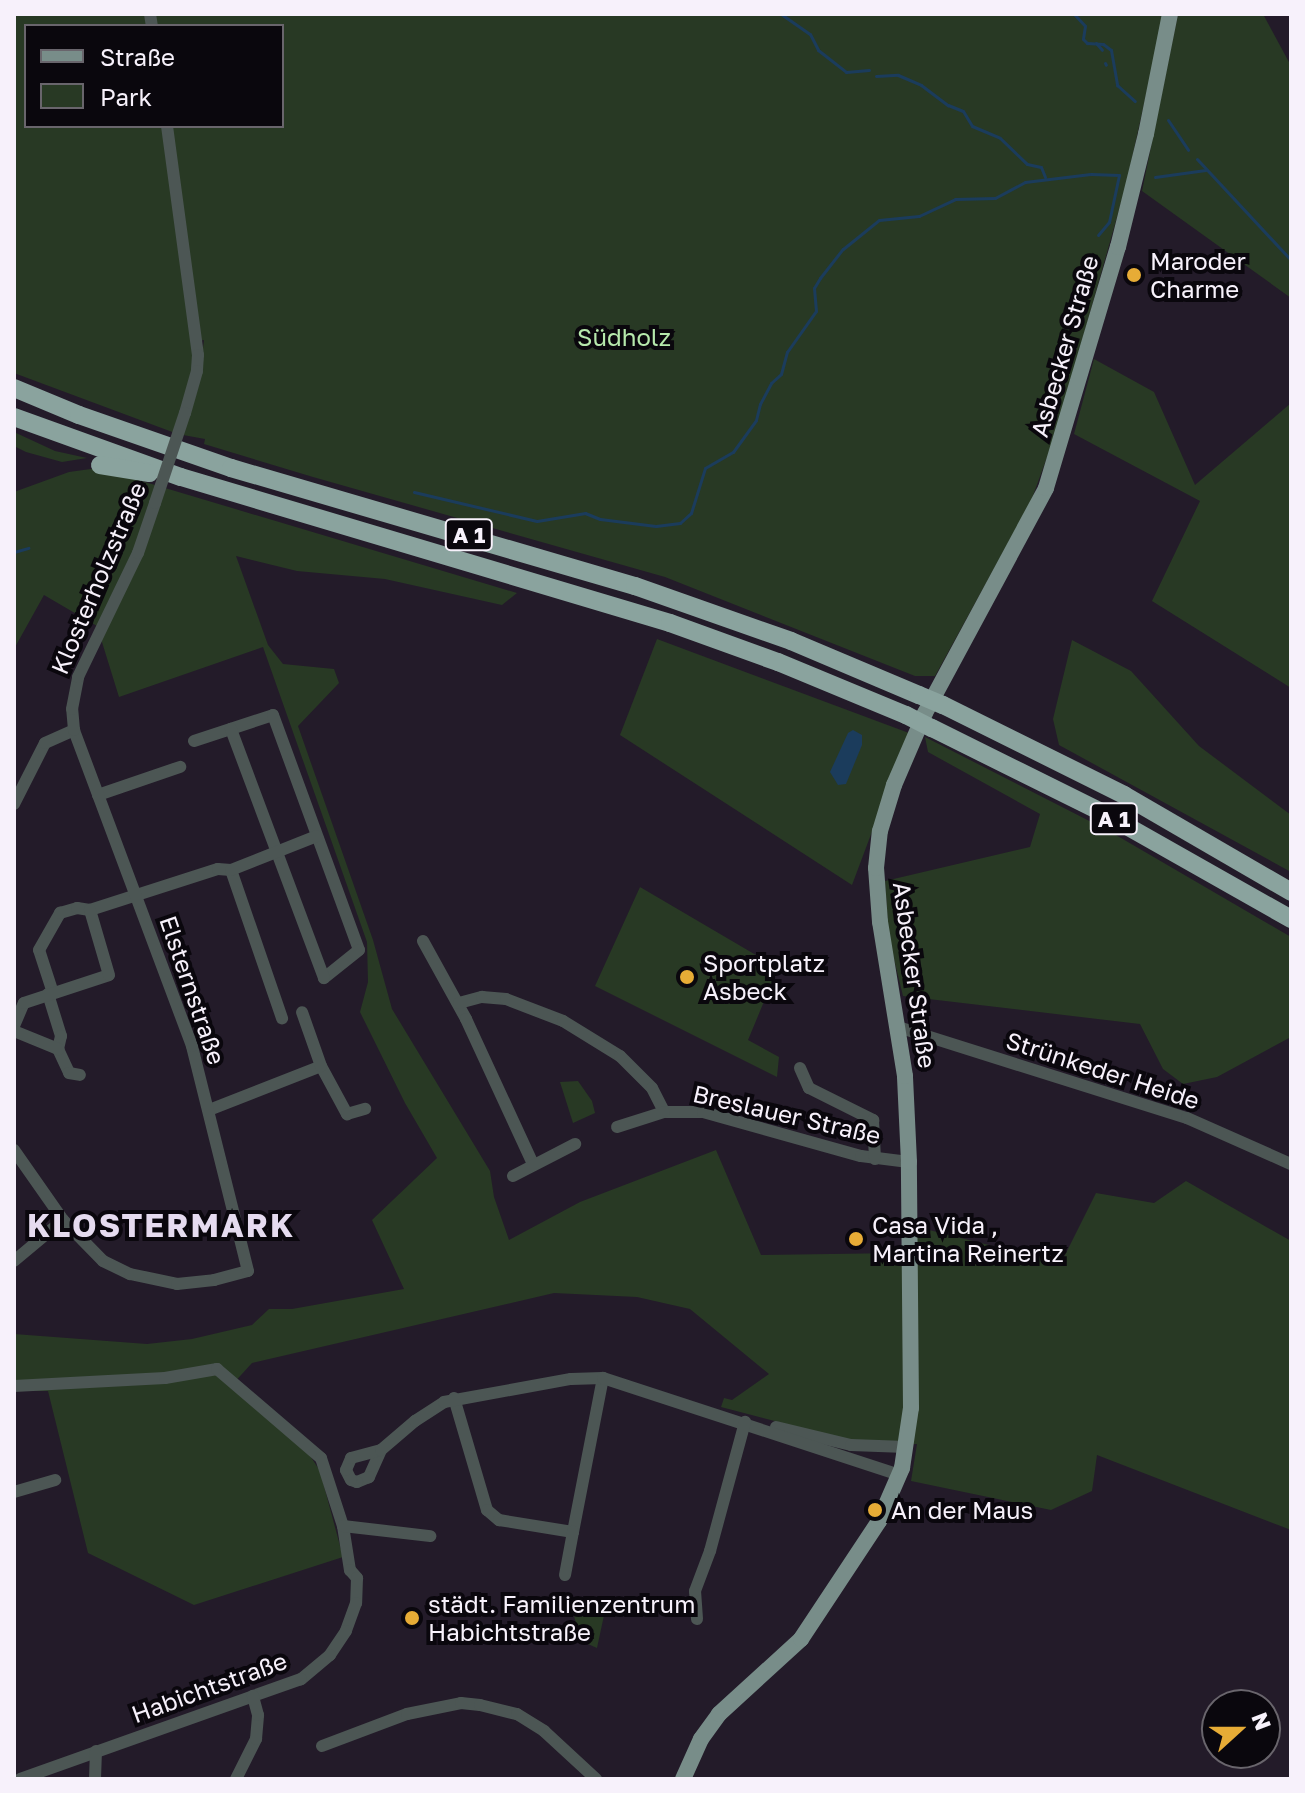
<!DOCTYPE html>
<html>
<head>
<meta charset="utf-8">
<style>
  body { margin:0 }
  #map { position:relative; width:1305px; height:1793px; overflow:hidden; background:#231b29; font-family:"Golos Text",sans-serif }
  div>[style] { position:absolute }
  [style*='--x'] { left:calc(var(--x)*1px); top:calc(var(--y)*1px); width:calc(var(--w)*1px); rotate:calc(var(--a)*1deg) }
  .green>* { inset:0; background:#283924 }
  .water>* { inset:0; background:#1b3c5c }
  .stream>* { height:3px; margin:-1.5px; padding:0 1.5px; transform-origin:1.5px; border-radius:1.5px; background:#1b3c5c }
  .minor>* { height:12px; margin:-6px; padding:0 6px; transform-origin:6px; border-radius:6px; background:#4c5654 }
  .major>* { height:16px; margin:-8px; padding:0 8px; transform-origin:8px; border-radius:8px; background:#788d89 }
  .highway>* { height:18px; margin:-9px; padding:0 9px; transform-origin:9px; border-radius:9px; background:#8aa39e }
  .minor-bridge>* { height:12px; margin:-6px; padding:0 6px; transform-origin:6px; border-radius:6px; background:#4c5654 }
  .highway-bridge>* { height:18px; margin:-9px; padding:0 9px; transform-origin:9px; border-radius:9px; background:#8aa39e }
  .dots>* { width:22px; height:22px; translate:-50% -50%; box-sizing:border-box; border:4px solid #0a070d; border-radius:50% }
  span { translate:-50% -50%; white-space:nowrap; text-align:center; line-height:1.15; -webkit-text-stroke:8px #0a070d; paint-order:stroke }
  .shield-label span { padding:2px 6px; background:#0a070d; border:2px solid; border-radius:6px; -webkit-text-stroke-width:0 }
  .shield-label { font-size:22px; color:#f7f1fb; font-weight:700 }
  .poi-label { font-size:24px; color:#f7f1fb }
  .left { translate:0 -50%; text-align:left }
  .park-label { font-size:24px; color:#b6e9ac }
  .street-label { font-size:24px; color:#f7f1fb }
  .district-label { font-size:32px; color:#e5dbef; font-weight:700; letter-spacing:2px }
  .frame { position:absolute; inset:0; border:16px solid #f7f1fb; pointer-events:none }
  .legend { position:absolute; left:24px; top:24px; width:260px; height:104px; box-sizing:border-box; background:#0a070d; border:2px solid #69656c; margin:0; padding:10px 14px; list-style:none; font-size:24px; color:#f7f1fb }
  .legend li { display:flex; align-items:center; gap:16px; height:40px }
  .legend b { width:40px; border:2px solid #69656c }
  .north { position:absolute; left:1201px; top:1689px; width:80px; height:80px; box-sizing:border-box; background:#0a070d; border:2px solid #69656c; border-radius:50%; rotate:69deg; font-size:22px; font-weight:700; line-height:32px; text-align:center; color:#f7f1fb }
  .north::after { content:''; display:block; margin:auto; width:28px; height:36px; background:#e7ac36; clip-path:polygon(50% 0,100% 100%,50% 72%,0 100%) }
</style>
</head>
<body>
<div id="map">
  <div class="green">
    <i style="clip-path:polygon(evenodd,14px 14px,1164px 14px,1126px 185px,1057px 430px,1031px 501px,935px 676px,915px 676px,665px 577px,313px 477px,204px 444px,205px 439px,183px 435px,198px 388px,204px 340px,195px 342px,195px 369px,175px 433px,14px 373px,14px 14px,26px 26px,282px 26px,282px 126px,26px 126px,26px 26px)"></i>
    <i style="clip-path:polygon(1178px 14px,1263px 14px,1290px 64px,1291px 298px,1142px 191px)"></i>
    <i style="clip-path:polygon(1094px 359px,1154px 392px,1195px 485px,1291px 403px,1291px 688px,1152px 601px,1200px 501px,1074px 434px)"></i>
    <i style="clip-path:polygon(14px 432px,55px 451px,87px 458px,62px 462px,26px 452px,14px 446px)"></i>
    <i style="clip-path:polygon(98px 468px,517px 593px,502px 605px,385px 579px,297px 571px,236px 556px,268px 645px,283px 664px,334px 669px,339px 683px,298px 726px,373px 940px,392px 1009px,490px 1171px,494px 1197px,509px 1240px,580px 1202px,716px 1150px,761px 1255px,901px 1253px,917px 1227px,1061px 1263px,1096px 1193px,1154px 1203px,1186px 1181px,1291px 1241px,1291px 1530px,1097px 1455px,1092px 1491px,1051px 1510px,911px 1481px,917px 1444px,871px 1446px,721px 1407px,724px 1398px,732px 1400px,769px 1374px,690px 1309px,637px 1297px,554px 1293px,252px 1363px,231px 1386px,305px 1448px,320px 1471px,343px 1557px,194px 1605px,88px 1553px,48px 1391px,14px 1391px,14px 1334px,147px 1344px,192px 1339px,252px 1325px,269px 1309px,292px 1309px,404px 1289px,372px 1220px,437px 1158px,405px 1103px,360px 1012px,368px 982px,367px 942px,263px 647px,119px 697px,97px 626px,44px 595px,14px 649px,14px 492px,69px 472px)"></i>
    <i style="clip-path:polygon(657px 639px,909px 733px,852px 885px,620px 735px)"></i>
    <i style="clip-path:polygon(1072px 640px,1131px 671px,1199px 746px,1291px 815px,1291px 872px,1059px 745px,1053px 719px)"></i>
    <i style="clip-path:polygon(925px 737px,1109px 831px,1291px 937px,1291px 1037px,1217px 1077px,1183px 1084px,1163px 1069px,1140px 1024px,903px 996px,889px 939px,885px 881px,1030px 847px,1040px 814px,928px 752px)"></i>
    <i style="clip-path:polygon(640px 887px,778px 968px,748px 1040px,779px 1057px,777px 1077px,595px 986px)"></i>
    <i style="clip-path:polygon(578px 1081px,592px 1101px,595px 1113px,573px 1123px,560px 1082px)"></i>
    <i style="clip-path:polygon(569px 1598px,606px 1606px,597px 1648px,581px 1641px)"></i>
  </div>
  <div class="water">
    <i style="clip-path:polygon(853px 730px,862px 735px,862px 745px,846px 784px,838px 785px,830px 772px,848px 733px)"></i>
  </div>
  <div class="stream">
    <i style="--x:781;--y:14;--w:35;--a:35"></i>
    <i style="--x:810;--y:34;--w:18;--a:63"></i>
    <i style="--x:818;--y:50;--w:36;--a:38"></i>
    <i style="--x:846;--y:72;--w:23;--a:-5"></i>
    <i style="--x:1074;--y:14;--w:16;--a:47"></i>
    <i style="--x:1085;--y:26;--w:13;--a:99"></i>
    <i style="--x:1083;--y:39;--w:6;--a:45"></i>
    <i style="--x:1087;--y:43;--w:16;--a:4"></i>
    <i style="--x:1103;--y:44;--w:10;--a:37"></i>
    <i style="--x:1111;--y:50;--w:36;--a:80"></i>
    <i style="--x:1117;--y:85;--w:24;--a:42"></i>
    <i style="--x:1096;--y:43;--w:9;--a:49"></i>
    <i style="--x:1105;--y:63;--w:2;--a:63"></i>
    <i style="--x:876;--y:76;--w:22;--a:-3"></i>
    <i style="--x:898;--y:75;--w:25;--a:23"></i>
    <i style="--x:921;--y:85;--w:34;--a:37"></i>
    <i style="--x:948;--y:105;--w:16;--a:22"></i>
    <i style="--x:963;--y:111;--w:17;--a:59"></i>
    <i style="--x:972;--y:126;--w:30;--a:23"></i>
    <i style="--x:1000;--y:138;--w:37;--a:44"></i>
    <i style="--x:1027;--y:164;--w:14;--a:12"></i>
    <i style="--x:1041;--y:167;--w:11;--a:68"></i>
    <i style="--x:1168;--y:120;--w:36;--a:56"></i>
    <i style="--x:1197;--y:159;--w:138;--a:47.1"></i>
    <i style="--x:1155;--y:177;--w:51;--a:-7.8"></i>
    <i style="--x:414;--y:492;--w:126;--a:13.3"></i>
    <i style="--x:537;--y:521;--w:49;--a:-9.5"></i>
    <i style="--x:585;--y:513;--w:16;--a:22"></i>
    <i style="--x:600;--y:519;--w:56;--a:7.1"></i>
    <i style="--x:656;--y:526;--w:24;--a:-7"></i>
    <i style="--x:680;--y:523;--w:15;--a:-42"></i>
    <i style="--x:691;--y:513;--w:47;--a:-72.7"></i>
    <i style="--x:705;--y:468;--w:32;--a:-30"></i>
    <i style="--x:733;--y:452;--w:39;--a:-54"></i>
    <i style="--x:756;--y:420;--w:16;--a:-76"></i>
    <i style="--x:760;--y:404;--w:24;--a:-62"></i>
    <i style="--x:771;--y:383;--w:13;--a:-42"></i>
    <i style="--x:781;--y:374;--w:23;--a:-75"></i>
    <i style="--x:787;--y:352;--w:50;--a:-54.7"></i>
    <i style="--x:816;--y:311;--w:23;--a:-95"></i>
    <i style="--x:814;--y:288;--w:12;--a:-59"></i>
    <i style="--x:820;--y:278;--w:37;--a:-52"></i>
    <i style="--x:843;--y:249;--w:46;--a:-38.9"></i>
    <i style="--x:879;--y:220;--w:40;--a:-5.7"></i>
    <i style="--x:919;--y:216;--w:40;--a:-25"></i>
    <i style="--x:955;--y:199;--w:40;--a:-1.4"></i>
    <i style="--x:995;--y:198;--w:34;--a:-28"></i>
    <i style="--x:1025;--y:182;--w:66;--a:-6.9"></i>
    <i style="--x:1091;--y:174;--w:28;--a:2"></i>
    <i style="--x:1119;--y:175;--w:48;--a:102"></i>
    <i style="--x:1109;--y:222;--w:17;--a:130"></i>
    <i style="--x:14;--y:552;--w:15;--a:-16"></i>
  </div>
  <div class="minor">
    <i style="--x:150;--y:14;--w:12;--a:81"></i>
    <i style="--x:167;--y:126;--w:231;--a:82.3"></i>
    <i style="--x:198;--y:355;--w:16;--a:94"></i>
    <i style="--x:197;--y:371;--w:44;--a:105.9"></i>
    <i style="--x:194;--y:741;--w:83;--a:-18.2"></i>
    <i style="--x:273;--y:715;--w:250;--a:69.9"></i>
    <i style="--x:359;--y:950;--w:45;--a:141.3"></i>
    <i style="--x:324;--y:978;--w:266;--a:-110.5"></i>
    <i style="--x:98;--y:795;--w:87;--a:-18.9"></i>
    <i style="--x:14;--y:804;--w:68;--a:-63.1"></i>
    <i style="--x:45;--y:743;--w:32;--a:-24"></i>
    <i style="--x:231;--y:870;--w:157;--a:71"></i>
    <i style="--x:423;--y:941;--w:89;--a:61.1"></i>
    <i style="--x:466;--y:1019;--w:160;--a:65.2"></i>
    <i style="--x:53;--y:993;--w:45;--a:-108"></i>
    <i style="--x:39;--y:950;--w:43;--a:-60.4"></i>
    <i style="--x:60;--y:913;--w:18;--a:-16"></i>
    <i style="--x:77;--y:908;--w:13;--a:9"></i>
    <i style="--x:90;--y:910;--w:134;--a:-17.8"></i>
    <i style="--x:218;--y:869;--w:13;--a:4"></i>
    <i style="--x:231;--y:870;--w:92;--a:-21.6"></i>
    <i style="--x:48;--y:994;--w:44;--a:72.8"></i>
    <i style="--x:61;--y:1036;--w:13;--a:103"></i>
    <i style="--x:58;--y:1049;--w:26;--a:65"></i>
    <i style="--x:69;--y:1073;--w:11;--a:10"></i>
    <i style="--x:459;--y:1003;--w:24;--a:-15"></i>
    <i style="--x:482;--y:997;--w:24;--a:5"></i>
    <i style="--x:506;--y:999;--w:61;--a:21.1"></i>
    <i style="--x:563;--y:1021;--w:67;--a:31.6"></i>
    <i style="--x:620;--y:1056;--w:45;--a:45"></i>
    <i style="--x:652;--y:1088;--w:27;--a:63"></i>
    <i style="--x:664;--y:1112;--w:39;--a:0"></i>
    <i style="--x:703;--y:1112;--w:164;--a:15.6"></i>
    <i style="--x:861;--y:1156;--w:48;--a:7.1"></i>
    <i style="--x:14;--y:1026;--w:25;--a:-67"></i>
    <i style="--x:24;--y:1003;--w:89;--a:-18.2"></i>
    <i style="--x:109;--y:975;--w:68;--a:-106.3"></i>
    <i style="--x:898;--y:1027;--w:303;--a:17.5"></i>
    <i style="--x:1187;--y:1118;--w:114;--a:23.9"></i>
    <i style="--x:14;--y:1031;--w:48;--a:22.2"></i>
    <i style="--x:321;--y:1066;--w:55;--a:61.6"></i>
    <i style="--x:347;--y:1114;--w:19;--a:-16"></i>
    <i style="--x:800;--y:1068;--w:22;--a:66"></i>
    <i style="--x:809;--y:1088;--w:72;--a:26.6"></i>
    <i style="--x:873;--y:1120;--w:39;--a:87"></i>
    <i style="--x:209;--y:1110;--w:120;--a:-21.4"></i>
    <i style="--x:321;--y:1066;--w:57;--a:-109.4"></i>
    <i style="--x:617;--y:1127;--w:49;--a:-17.7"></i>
    <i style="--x:14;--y:1150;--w:85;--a:55"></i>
    <i style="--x:63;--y:1220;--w:57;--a:45.7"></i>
    <i style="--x:103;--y:1261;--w:30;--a:26"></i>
    <i style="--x:130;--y:1274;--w:48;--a:12"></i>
    <i style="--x:177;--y:1284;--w:37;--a:-6"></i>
    <i style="--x:214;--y:1280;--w:35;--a:-15"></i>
    <i style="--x:248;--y:1271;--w:232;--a:-104"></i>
    <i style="--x:192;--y:1046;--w:337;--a:-110.5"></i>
    <i style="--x:74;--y:730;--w:21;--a:-95"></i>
    <i style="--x:72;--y:709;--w:33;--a:-79"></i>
    <i style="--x:78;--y:677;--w:138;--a:-64.2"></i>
    <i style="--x:138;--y:553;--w:53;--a:-71.2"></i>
    <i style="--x:513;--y:1176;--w:70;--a:-27.3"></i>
    <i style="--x:14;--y:1261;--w:64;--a:-39.9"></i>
    <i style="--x:14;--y:1386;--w:151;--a:-3"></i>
    <i style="--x:165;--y:1378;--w:53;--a:-9.8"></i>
    <i style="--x:217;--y:1369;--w:137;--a:40.6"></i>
    <i style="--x:321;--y:1458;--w:71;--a:72.1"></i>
    <i style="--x:343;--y:1526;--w:45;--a:81"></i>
    <i style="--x:350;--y:1570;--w:11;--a:49"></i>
    <i style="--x:357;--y:1578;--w:25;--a:92"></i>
    <i style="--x:356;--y:1603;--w:30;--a:110"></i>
    <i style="--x:346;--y:1631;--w:29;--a:124"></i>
    <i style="--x:330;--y:1655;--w:38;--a:140"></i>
    <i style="--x:301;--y:1679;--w:298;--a:160.4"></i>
    <i style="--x:454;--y:1398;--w:117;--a:73.6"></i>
    <i style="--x:487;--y:1510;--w:16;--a:40"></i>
    <i style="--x:499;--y:1520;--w:75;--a:9.2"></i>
    <i style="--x:573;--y:1532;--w:157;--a:-79"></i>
    <i style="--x:776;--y:1427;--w:77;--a:13.5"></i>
    <i style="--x:851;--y:1445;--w:55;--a:2.1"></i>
    <i style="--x:381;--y:1450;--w:30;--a:114"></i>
    <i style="--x:369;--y:1477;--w:13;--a:157"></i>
    <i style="--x:357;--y:1482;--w:6;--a:-162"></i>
    <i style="--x:351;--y:1480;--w:11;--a:-117"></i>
    <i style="--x:346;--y:1470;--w:13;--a:-67"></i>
    <i style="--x:351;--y:1458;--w:31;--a:-15"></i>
    <i style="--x:381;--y:1450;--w:45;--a:-40.5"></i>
    <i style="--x:415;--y:1421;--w:35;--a:-33"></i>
    <i style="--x:444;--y:1402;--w:129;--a:-10.3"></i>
    <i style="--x:571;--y:1379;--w:32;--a:-2"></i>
    <i style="--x:603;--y:1378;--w:312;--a:18.1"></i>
    <i style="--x:14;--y:1492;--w:43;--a:-16.3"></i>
    <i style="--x:343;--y:1526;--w:88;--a:6.6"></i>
    <i style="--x:565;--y:1575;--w:44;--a:-79.5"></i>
    <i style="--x:697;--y:1619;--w:28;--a:-94"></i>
    <i style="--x:695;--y:1591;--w:43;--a:-69.4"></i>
    <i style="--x:710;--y:1551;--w:134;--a:-74.8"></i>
    <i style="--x:322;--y:1746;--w:91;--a:-20.6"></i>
    <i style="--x:407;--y:1714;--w:55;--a:-11.5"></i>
    <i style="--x:461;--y:1703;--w:19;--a:6"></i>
    <i style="--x:480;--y:1705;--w:38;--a:14"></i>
    <i style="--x:517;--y:1714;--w:32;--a:32"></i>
    <i style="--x:544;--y:1731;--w:71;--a:42.7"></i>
    <i style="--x:95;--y:1779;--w:28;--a:-88"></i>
    <i style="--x:236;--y:1779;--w:45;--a:-63.4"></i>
    <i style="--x:256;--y:1739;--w:24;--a:-85"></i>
    <i style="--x:258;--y:1715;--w:20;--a:-105"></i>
  </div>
  <div class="major">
    <i style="--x:683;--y:1779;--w:44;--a:-65.8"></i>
    <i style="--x:701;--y:1739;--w:31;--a:-54"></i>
    <i style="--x:719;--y:1714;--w:111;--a:-42.4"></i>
    <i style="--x:801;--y:1639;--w:141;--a:-56.5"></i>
    <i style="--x:879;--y:1521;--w:58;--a:-66.5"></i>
    <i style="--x:902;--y:1468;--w:61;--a:-81.5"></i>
    <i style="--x:911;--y:1408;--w:246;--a:-90.5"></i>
    <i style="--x:909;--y:1162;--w:86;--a:-92.7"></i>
    <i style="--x:905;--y:1076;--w:156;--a:-99.2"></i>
    <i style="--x:880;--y:922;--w:54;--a:-94.2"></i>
    <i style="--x:876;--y:868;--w:37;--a:-84"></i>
    <i style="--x:880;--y:831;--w:48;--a:-73.1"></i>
    <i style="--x:894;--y:785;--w:78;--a:-66.7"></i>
    <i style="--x:925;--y:713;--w:255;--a:-61.7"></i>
    <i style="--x:1046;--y:488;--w:252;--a:-73.4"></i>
    <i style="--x:1118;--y:247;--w:116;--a:-76.1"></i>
    <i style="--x:1146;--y:134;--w:122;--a:-78.7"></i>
  </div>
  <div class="highway">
    <i style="--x:14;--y:388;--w:70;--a:22.6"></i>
    <i style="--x:79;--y:415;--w:161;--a:19.2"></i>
    <i style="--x:231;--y:468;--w:421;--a:16.3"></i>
    <i style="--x:635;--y:586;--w:165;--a:19.4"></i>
    <i style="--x:791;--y:641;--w:139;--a:22.9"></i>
    <i style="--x:14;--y:417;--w:177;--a:19.8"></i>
    <i style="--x:181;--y:477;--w:510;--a:16.62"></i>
    <i style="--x:670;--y:623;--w:115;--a:19.9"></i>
    <i style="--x:778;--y:662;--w:139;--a:22.5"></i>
    <i style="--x:100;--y:465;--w:50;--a:9.3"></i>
    <i style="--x:943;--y:705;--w:202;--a:26.4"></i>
    <i style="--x:1124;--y:795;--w:193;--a:30.1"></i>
    <i style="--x:932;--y:728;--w:198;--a:26.4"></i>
    <i style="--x:1109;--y:816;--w:209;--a:29.5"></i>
  </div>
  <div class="minor-bridge">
    <i style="--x:155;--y:503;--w:95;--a:-71.6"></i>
  </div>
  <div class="highway-bridge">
    <i style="--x:919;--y:695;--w:26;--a:23"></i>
    <i style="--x:906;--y:715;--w:29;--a:27"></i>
  </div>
  <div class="dots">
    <i style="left:1134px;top:275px;background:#e7ac36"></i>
    <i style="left:687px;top:977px;background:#e7ac36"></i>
    <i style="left:856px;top:1239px;background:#e7ac36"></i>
    <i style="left:875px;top:1510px;background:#e7ac36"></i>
    <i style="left:412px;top:1618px;background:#e7ac36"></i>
  </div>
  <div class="shield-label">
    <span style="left:469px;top:535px">A 1</span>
    <span style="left:1114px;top:819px">A 1</span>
  </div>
  <div class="poi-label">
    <span class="left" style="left:1150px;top:275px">Maroder<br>Charme</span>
    <span class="left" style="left:703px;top:977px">Sportplatz<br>Asbeck</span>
    <span class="left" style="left:872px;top:1239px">Casa Vida ,<br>Martina Reinertz</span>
    <span class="left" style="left:891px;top:1510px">An der Maus</span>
    <span class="left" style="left:428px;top:1618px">städt. Familienzentrum<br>Habichtstraße</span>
  </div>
  <div class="park-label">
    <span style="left:624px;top:337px">Südholz</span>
  </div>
  <div class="street-label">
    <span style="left:1064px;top:346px;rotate:-74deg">Asbecker Straße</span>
    <span style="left:98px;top:578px;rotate:-67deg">Klosterholzstraße</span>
    <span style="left:915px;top:975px;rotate:82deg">Asbecker Straße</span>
    <span style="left:193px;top:990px;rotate:71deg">Elsternstraße</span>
    <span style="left:1103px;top:1070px;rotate:18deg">Strünkeder Heide</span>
    <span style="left:787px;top:1114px;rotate:13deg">Breslauer Straße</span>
    <span style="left:209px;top:1687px;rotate:-20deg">Habichtstraße</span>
  </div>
  <div class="district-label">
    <span style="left:161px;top:1225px">KLOSTERMARK</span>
  </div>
  <div class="frame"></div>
  <ul class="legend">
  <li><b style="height:10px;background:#788d89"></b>Straße</li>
  <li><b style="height:22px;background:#283924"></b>Park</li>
  </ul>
  <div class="north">N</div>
</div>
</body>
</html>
